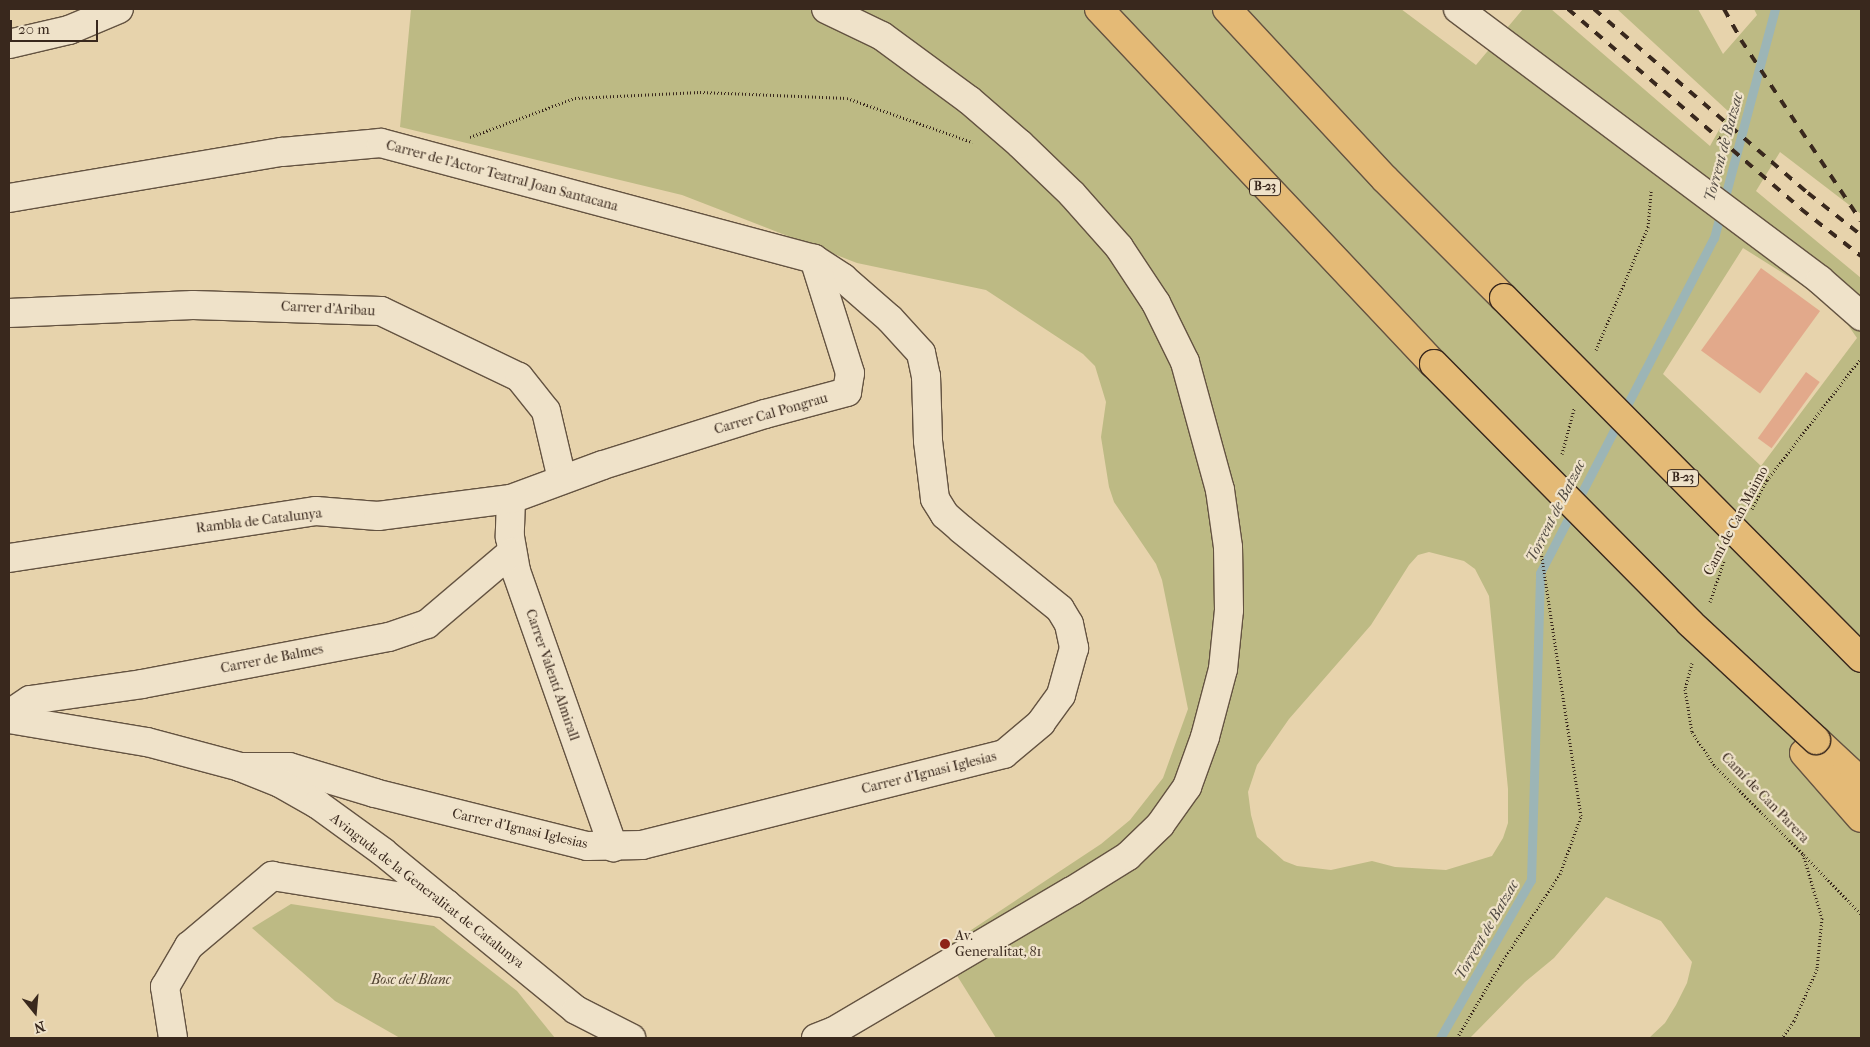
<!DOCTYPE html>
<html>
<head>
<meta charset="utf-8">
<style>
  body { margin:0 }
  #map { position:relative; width:1870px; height:1047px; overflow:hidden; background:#e7d3ac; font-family:"IM FELL French Canon",serif }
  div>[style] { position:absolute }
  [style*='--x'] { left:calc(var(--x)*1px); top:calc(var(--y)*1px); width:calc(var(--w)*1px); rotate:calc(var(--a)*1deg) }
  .green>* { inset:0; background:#bdba84 }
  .stream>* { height:9px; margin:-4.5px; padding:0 4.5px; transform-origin:4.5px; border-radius:4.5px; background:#9cb5b6 }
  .building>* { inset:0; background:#e2a98b; transform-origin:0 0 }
  .path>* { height:3px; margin-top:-1.5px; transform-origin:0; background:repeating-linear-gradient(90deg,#39281d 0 1px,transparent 0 3.5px) }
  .roads { filter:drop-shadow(1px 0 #645341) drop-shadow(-1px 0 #645341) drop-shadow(0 1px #645341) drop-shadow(0 -1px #645341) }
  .street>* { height:28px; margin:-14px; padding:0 14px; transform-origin:14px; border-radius:14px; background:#efe2c9 }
  .secondary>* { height:28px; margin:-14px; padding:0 14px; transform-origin:14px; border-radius:14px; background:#efe2c9 }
  .highway>* { height:28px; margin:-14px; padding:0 14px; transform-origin:14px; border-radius:14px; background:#e4ba76 }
  .rail>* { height:4px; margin-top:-2px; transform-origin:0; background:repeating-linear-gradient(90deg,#39281d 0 9px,transparent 0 18px) }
  .bridges { filter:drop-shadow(1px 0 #39281d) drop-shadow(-1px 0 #39281d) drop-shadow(0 1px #39281d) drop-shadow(0 -1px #39281d) }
  .highway-bridge>* { height:28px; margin:-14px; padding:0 14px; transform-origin:14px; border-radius:14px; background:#e4ba76 }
  .dots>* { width:14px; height:14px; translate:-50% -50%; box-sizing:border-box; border:2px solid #efe2c9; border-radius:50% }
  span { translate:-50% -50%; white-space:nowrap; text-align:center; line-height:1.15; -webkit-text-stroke:4.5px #efe2c9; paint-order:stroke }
  .shield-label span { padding:1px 4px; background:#efe2c9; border:1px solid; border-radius:4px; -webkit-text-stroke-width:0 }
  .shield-label { font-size:12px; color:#39281d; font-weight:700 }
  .street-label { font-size:14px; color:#39281d }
  .poi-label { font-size:14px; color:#39281d }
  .left { translate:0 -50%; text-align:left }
  .park-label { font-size:14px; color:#534532; font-style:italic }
  .water-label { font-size:15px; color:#524b43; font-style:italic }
  .frame { position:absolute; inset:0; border:10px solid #39281d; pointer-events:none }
  .north { position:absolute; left:10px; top:987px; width:50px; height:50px; -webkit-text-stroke:4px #efe2c9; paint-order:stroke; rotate:163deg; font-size:14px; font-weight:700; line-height:20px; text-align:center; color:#39281d }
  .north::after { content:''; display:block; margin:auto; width:18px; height:22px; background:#39281d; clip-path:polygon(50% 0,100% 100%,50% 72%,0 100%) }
  .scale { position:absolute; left:10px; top:20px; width:88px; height:22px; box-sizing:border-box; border:2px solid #39281d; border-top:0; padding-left:6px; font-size:15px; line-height:18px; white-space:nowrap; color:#39281d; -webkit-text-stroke:4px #efe2c9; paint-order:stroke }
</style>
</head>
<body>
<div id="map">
  <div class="green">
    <i style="clip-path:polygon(evenodd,411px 9px,1401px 9px,1476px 65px,1523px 9px,1551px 9px,1710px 146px,1729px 112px,1617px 9px,1698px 9px,1723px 54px,1757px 15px,1754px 9px,1861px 9px,1861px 214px,1780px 152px,1756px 191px,1861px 278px,1861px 1038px,1649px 1038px,1665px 1023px,1676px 1005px,1687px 983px,1692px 962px,1661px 921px,1606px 897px,1554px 958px,1525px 982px,1470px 1038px,996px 1038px,941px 950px,1101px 844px,1130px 820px,1163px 778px,1188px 709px,1162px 580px,1156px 564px,1114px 502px,1109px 487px,1101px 437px,1106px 402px,1095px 366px,1083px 354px,986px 290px,857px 263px,682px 195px,400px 127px,411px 9px,1743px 248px,1834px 305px,1857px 338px,1761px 466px,1663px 374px,1743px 248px,411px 9px,1429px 552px,1464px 561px,1475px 569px,1489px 596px,1508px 789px,1508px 823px,1503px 838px,1492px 856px,1446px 870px,1395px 867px,1372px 861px,1331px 870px,1297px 866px,1284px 861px,1257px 837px,1251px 815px,1248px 792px,1257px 765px,1289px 719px,1371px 625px,1409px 565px,1418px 555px,1429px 552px)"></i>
    <i style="clip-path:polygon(291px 904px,434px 926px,517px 991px,555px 1038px,400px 1038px,335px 1001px,252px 928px)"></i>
  </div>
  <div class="stream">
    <i style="--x:1440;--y:1038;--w:182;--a:-60.1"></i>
    <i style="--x:1531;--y:880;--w:307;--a:-88.3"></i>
    <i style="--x:1540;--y:573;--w:377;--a:-62.6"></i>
    <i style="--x:1714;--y:238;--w:237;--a:-75.1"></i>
  </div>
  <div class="building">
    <i style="left:1761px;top:268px;width:73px;height:102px;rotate:36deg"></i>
    <i style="left:1806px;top:372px;width:17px;height:82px;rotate:36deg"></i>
  </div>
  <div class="path">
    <i style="--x:470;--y:137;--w:112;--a:-20.4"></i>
    <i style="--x:575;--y:98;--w:125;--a:-2.7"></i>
    <i style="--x:700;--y:92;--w:147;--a:2.3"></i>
    <i style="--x:847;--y:98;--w:133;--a:19.4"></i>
    <i style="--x:1596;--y:350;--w:134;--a:-67.1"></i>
    <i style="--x:1648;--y:227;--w:38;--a:-85"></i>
    <i style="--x:1562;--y:454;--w:47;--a:-75.1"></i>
    <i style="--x:1752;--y:509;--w:33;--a:-63"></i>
    <i style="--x:1767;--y:480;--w:154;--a:-52.4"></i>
    <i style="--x:1710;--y:602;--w:43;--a:-71.1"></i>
    <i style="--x:1692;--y:663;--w:27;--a:105"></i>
    <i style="--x:1685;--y:689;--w:44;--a:80.8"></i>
    <i style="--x:1692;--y:732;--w:41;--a:55.9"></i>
    <i style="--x:1715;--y:766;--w:124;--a:45"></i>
    <i style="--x:1803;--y:854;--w:67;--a:73.5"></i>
    <i style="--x:1822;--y:918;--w:51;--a:95.6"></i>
    <i style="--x:1817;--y:969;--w:57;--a:113.9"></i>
    <i style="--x:1794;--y:1021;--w:21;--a:125"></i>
    <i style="--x:1804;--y:855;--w:82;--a:46"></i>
    <i style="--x:1457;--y:1038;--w:85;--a:-59.5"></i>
    <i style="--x:1500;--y:965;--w:109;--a:-56.6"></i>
    <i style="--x:1560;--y:874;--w:62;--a:-70.1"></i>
    <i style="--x:1581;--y:816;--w:267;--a:-98.6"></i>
    <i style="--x:1541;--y:552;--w:34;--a:-78"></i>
  </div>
  <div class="roads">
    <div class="street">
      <i style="--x:9;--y:44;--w:62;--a:-13.1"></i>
      <i style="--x:69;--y:30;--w:54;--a:-22.8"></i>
      <i style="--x:9;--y:198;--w:277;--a:-9.6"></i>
      <i style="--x:282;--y:152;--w:99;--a:-5.2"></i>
      <i style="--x:381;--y:143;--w:448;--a:15"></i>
      <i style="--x:814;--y:259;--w:35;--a:33"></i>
      <i style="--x:843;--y:278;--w:62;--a:41.1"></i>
      <i style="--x:890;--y:319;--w:46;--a:47.6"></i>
      <i style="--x:921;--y:353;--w:24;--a:78"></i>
      <i style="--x:926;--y:376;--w:65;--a:88.2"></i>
      <i style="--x:928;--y:441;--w:58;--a:83.1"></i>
      <i style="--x:935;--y:499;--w:19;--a:58"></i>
      <i style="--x:945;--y:515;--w:21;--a:41"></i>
      <i style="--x:961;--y:529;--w:127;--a:38.9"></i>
      <i style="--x:1060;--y:609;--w:17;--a:59"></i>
      <i style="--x:1069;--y:624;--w:25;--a:78"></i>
      <i style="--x:1074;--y:648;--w:49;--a:105.5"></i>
      <i style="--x:1061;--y:695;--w:34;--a:126"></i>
      <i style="--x:1041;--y:723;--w:48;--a:140"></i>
      <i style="--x:1004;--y:754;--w:373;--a:165.9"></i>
      <i style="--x:642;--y:845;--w:55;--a:179"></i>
      <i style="--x:587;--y:846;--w:219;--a:-166"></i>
      <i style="--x:375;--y:793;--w:90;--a:-163.2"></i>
      <i style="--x:289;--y:767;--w:49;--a:180"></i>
      <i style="--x:9;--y:313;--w:184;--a:-2.5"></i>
      <i style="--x:193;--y:305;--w:188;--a:1.8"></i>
      <i style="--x:381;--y:311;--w:153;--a:25.6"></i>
      <i style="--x:519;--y:377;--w:43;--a:51.5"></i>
      <i style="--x:546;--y:411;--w:70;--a:76.8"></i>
      <i style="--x:511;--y:499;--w:38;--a:92"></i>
      <i style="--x:510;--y:537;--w:35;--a:80"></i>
      <i style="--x:516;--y:571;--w:293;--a:70.6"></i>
      <i style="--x:9;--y:558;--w:311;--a:-8.7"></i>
      <i style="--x:316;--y:511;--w:62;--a:4.6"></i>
      <i style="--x:378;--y:516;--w:134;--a:-7.3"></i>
      <i style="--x:511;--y:499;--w:98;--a:-20.3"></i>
      <i style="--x:603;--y:465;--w:170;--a:-17.5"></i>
      <i style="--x:765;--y:414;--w:85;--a:-15"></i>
      <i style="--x:847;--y:392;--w:19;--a:-81"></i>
      <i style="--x:850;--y:373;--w:120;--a:-107.5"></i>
      <i style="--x:9;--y:714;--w:25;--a:-34"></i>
      <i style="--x:30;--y:700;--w:113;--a:-8.1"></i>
      <i style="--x:142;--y:684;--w:251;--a:-10.8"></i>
      <i style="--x:389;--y:637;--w:40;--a:-18.9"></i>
      <i style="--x:427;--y:624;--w:111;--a:-40.3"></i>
      <i style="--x:173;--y:1038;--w:52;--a:-98.9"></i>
      <i style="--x:165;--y:987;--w:48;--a:-59.7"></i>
      <i style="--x:189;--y:946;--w:109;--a:-40.1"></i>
      <i style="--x:272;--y:876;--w:177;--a:9.1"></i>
    </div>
    <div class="secondary">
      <i style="--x:1458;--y:9;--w:452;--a:36.8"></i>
      <i style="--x:1820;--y:280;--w:55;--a:41.3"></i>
      <i style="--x:9;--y:719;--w:140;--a:9.5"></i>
      <i style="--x:147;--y:742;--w:96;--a:15"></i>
      <i style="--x:240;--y:767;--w:43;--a:21.8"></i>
      <i style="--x:280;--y:783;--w:43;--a:29.6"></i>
      <i style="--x:317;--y:804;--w:82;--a:36"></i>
      <i style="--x:383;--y:852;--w:249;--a:39.3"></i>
      <i style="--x:576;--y:1010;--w:62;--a:27"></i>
      <i style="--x:816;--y:1038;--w:19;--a:-21"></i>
      <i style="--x:834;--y:1031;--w:276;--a:-30.5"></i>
      <i style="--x:1072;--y:891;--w:66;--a:-32"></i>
      <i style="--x:1128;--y:856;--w:45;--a:-44.1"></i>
      <i style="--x:1160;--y:825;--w:47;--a:-54.6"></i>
      <i style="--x:1187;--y:787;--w:53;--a:-70.2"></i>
      <i style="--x:1205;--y:737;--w:70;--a:-75.2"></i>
      <i style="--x:1223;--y:669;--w:59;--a:-84.2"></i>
      <i style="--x:1229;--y:610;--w:63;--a:-90.9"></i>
      <i style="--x:1228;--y:547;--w:58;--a:-98"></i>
      <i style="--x:1220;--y:490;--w:133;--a:-105.3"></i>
      <i style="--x:1185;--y:362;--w:66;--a:-116.2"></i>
      <i style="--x:1156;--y:303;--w:67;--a:-123.5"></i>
      <i style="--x:1119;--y:247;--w:71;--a:-131.6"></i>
      <i style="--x:1072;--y:194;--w:72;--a:-136.1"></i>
      <i style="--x:1020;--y:144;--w:67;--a:-139.2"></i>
      <i style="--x:969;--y:100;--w:108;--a:-143.7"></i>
      <i style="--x:882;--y:36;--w:62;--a:-154.3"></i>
    </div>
    <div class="highway">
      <i style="--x:1099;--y:9;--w:488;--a:46.7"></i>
      <i style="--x:1227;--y:9;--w:232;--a:47.1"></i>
      <i style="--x:1385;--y:179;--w:168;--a:45"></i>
      <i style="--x:1816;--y:740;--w:62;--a:43"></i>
      <i style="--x:1804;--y:753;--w:86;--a:48.8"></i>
    </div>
  </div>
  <div class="rail">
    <i style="--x:1568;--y:9;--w:307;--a:40.6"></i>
    <i style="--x:1801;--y:209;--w:76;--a:38.1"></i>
    <i style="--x:1594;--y:9;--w:282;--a:40.7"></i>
    <i style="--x:1808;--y:193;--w:68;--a:38.4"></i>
    <i style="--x:1724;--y:9;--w:35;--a:61"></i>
    <i style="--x:1741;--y:40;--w:217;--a:56.5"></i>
  </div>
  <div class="bridges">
    <div class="highway-bridge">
      <i style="--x:1504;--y:298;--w:507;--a:45.24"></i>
      <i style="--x:1434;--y:364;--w:364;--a:45.3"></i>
      <i style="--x:1690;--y:623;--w:172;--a:42.9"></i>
    </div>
  </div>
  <div class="dots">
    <i style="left:945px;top:944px;background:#8f2418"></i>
  </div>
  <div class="shield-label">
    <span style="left:1265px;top:187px">B-23</span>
    <span style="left:1683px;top:478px">B-23</span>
  </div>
  <div class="street-label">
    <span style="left:502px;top:176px;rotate:15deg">Carrer de l'Actor Teatral Joan Santacana</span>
    <span style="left:328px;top:309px;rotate:3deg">Carrer d'Aribau</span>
    <span style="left:771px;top:414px;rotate:-16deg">Carrer Cal Pongrau</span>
    <span style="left:259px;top:521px;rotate:-7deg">Rambla de Catalunya</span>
    <span style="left:1736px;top:521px;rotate:-62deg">Camí de Can Maimo</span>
    <span style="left:272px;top:659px;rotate:-11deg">Carrer de Balmes</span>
    <span style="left:552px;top:675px;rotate:71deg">Carrer Valentí Almirall</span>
    <span style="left:929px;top:773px;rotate:-14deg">Carrer d'Ignasi Iglesias</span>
    <span style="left:1765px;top:798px;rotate:46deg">Camí de Can Parera</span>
    <span style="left:520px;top:829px;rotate:13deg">Carrer d'Ignasi Iglesias</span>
    <span style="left:427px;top:891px;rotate:38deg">Avinguda de la Generalitat de Catalunya</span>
  </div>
  <div class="poi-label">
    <span class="left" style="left:955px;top:944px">Av.<br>Generalitat, 81</span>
  </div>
  <div class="park-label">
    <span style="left:411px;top:980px">Bosc del Blanc</span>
  </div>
  <div class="water-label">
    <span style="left:1724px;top:147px;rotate:-75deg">Torrent de Batzac</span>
    <span style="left:1556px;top:511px;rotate:-63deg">Torrent de Batzac</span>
    <span style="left:1487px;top:930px;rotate:-60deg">Torrent de Batzac</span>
  </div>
  <div class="frame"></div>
  <div class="north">N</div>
  <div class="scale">20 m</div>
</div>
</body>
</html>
